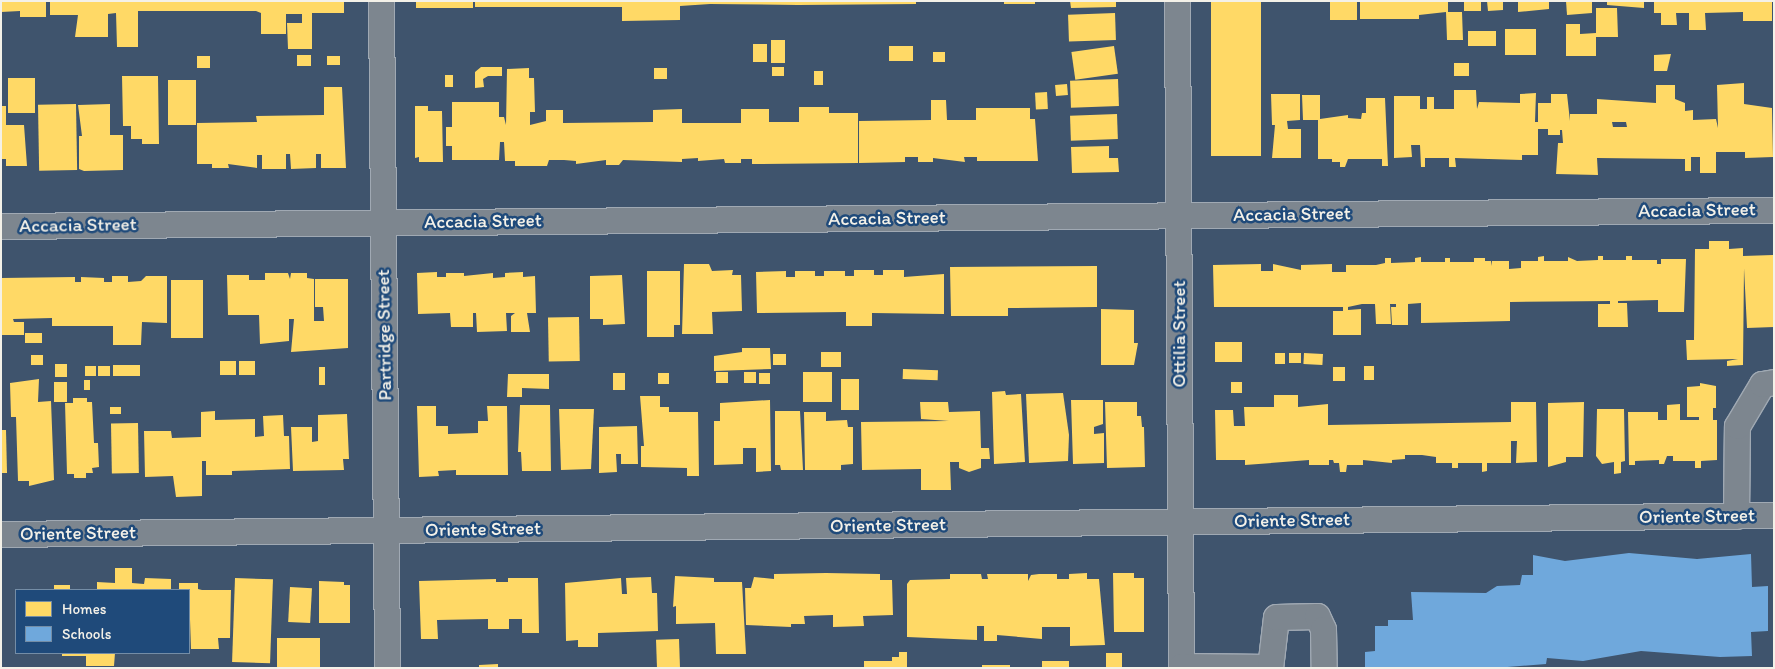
<!DOCTYPE html>
<html>
<head>
<meta charset="utf-8">
<style>
  body { margin:0 }
  #map { position:relative; width:1775px; height:669px; overflow:hidden; background:#3f546d; font-family:Itim,sans-serif }
  div>[style] { position:absolute }
  [style*='--x'] { left:calc(var(--x)*1px); top:calc(var(--y)*1px); width:calc(var(--w)*1px); rotate:calc(var(--a)*1deg) }
  .homes>* { inset:0; background:#ffd966; transform-origin:0 0 }
  .schools>* { inset:0; background:#6fa8dc }
  .roads { filter:drop-shadow(1px 0 #a0a9b3) drop-shadow(-1px 0 #a0a9b3) drop-shadow(0 1px #a0a9b3) drop-shadow(0 -1px #a0a9b3) }
  .minor>* { height:25px; margin:-12.5px; padding:0 12.5px; transform-origin:12.5px; border-radius:12.5px; background:#7d868f }
  span { translate:-50% -50%; white-space:nowrap; text-align:center; line-height:1.15; -webkit-text-stroke:5px #1f4a7a; paint-order:stroke }
  .street-label { font-size:19px; color:#f4f1e8 }
  .frame { position:absolute; inset:0; border:2px solid #f4f1e8; pointer-events:none }
  .legend { position:absolute; left:15px; top:589px; width:175px; height:65px; box-sizing:border-box; background:#1f4a7a; border:1px solid #748da6; margin:0; padding:6px 9px; list-style:none; font-size:15px; color:#f4f1e8 }
  .legend li { display:flex; align-items:center; gap:10px; height:25px }
  .legend b { width:25px; border:1px solid #748da6 }
</style>
</head>
<body>
<div id="map">
  <div class="homes">
    <i style="clip-path:polygon(1px 1px,46px 1px,46px 17px,20px 17px,20px 11px,1px 12px)"></i>
    <i style="clip-path:polygon(50px 1px,344px 1px,344px 13px,312px 13px,312px 49px,288px 49px,287px 23px,302px 23px,302px 14px,286px 14px,286px 34px,261px 34px,261px 13px,256px 11px,138px 11px,138px 47px,117px 47px,116px 13px,108px 14px,108px 37px,75px 37px,78px 15px,50px 15px)"></i>
    <i style="left:416px;top:1px;width:57px;height:7px"></i>
    <i style="clip-path:polygon(475px 1px,916px 1px,916px 4px,798px 5px,710px 4px,680px 6px,680px 20px,622px 21px,622px 7px,475px 7px)"></i>
    <i style="left:1004px;top:1px;width:31px;height:3px"></i>
    <i style="clip-path:polygon(1070px 1px,1116px 1px,1116px 7px,1071px 8px)"></i>
    <i style="left:1211px;top:1px;width:50px;height:155px"></i>
    <i style="left:1330px;top:1px;width:27px;height:19px"></i>
    <i style="clip-path:polygon(1360px 1px,1448px 1px,1448px 12px,1462px 12px,1463px 40px,1447px 40px,1446px 12px,1419px 15px,1419px 19px,1360px 19px)"></i>
    <i style="left:1464px;top:1px;width:17px;height:10px"></i>
    <i style="clip-path:polygon(1487px 1px,1503px 1px,1503px 10px,1488px 11px)"></i>
    <i style="clip-path:polygon(1518px 1px,1549px 1px,1549px 9px,1518px 12px)"></i>
    <i style="clip-path:polygon(1566px 1px,1592px 1px,1592px 13px,1567px 15px)"></i>
    <i style="clip-path:polygon(1607px 1px,1644px 1px,1644px 8px,1607px 5px)"></i>
    <i style="clip-path:polygon(1654px 1px,1772px 1px,1772px 21px,1743px 21px,1743px 12px,1705px 13px,1706px 30px,1689px 30px,1689px 13px,1676px 13px,1677px 25px,1661px 25px,1661px 13px,1654px 13px)"></i>
    <i style="clip-path:polygon(1596px 8px,1617px 8px,1618px 37px,1596px 37px,1596px 56px,1566px 56px,1566px 24px,1580px 24px,1580px 34px,1596px 33px)"></i>
    <i style="left:1115px;top:13px;width:27px;height:47px;rotate:88deg"></i>
    <i style="left:1536px;top:29px;width:26px;height:31px;rotate:90deg"></i>
    <i style="left:1496px;top:31px;width:15px;height:28px;rotate:90deg"></i>
    <i style="left:785px;top:40px;width:23px;height:14px;rotate:90deg"></i>
    <i style="left:753px;top:44px;width:14px;height:18px"></i>
    <i style="left:889px;top:46px;width:24px;height:15px"></i>
    <i style="left:1114px;top:46px;width:28px;height:43px;rotate:82deg"></i>
    <i style="left:933px;top:52px;width:12px;height:10px"></i>
    <i style="clip-path:polygon(1671px 54px,1667px 71px,1654px 71px,1654px 55px)"></i>
    <i style="left:297px;top:55px;width:14px;height:11px"></i>
    <i style="left:197px;top:56px;width:13px;height:12px"></i>
    <i style="left:327px;top:56px;width:13px;height:9px"></i>
    <i style="left:1454px;top:63px;width:15px;height:13px"></i>
    <i style="clip-path:polygon(481px 67px,502px 67px,502px 76px,488px 76px,483px 79px,484px 87px,475px 88px,475px 72px)"></i>
    <i style="left:772px;top:67px;width:12px;height:9px"></i>
    <i style="clip-path:polygon(529px 68px,529px 78px,534px 78px,535px 112px,530px 112px,530px 125px,546px 121px,546px 110px,563px 110px,563px 123px,653px 122px,653px 110px,682px 109px,682px 123px,741px 123px,741px 109px,769px 109px,769px 122px,799px 122px,799px 107px,829px 107px,829px 113px,858px 113px,858px 163px,752px 164px,752px 159px,741px 159px,741px 163px,725px 163px,724px 159px,698px 161px,698px 158px,682px 159px,682px 162px,623px 160px,619px 165px,606px 165px,606px 160px,576px 164px,576px 161px,564px 160px,549px 160px,547px 166px,515px 166px,515px 161px,505px 161px,504px 142px,500px 142px,499px 160px,452px 160px,452px 146px,446px 146px,446px 127px,452px 127px,452px 102px,499px 102px,499px 117px,504px 117px,506px 125px,507px 69px)"></i>
    <i style="left:654px;top:68px;width:13px;height:11px"></i>
    <i style="left:814px;top:71px;width:9px;height:14px"></i>
    <i style="left:445px;top:75px;width:8px;height:12px"></i>
    <i style="clip-path:polygon(122px 76px,158px 76px,159px 144px,142px 144px,142px 139px,131px 139px,131px 126px,123px 126px)"></i>
    <i style="left:35px;top:78px;width:35px;height:27px;rotate:90deg"></i>
    <i style="left:1118px;top:79px;width:27px;height:48px;rotate:88deg"></i>
    <i style="left:168px;top:80px;width:28px;height:45px"></i>
    <i style="clip-path:polygon(evenodd,1744px 83px,1744px 104px,1772px 108px,1773px 157px,1745px 158px,1745px 152px,1716px 152px,1716px 173px,1700px 173px,1700px 157px,1691px 157px,1691px 171px,1685px 171px,1685px 159px,1597px 158px,1598px 175px,1556px 174px,1558px 143px,1563px 143px,1562px 130px,1560px 130px,1560px 135px,1548px 135px,1548px 129px,1538px 129px,1538px 155px,1522px 155px,1522px 160px,1455px 158px,1456px 167px,1449px 167px,1449px 158px,1425px 158px,1425px 167px,1421px 167px,1420px 145px,1411px 145px,1412px 157px,1394px 158px,1394px 96px,1420px 96px,1420px 109px,1427px 109px,1427px 97px,1434px 97px,1434px 109px,1454px 109px,1454px 90px,1476px 90px,1477px 109px,1479px 102px,1520px 103px,1520px 94px,1536px 93px,1535px 122px,1538px 122px,1538px 103px,1551px 103px,1551px 94px,1567px 94px,1570px 121px,1570px 114px,1597px 114px,1597px 99px,1656px 103px,1656px 85px,1675px 85px,1675px 99px,1685px 103px,1685px 111px,1693px 110px,1693px 120px,1716px 119px,1718px 128px,1717px 85px,1744px 83px,1612px 122px,1626px 122px,1627px 127px,1613px 127px,1612px 122px)"></i>
    <i style="left:1067px;top:84px;width:11px;height:12px;rotate:85deg"></i>
    <i style="clip-path:polygon(324px 87px,342px 87px,346px 168px,321px 168px,321px 154px,316px 154px,316px 168px,291px 169px,290px 154px,286px 154px,286px 169px,262px 169px,262px 155px,257px 155px,257px 168px,228px 164px,229px 168px,212px 168px,212px 164px,197px 164px,197px 123px,257px 122px,256px 116px,324px 115px)"></i>
    <i style="left:1047px;top:92px;width:17px;height:12px;rotate:87deg"></i>
    <i style="clip-path:polygon(1271px 94px,1300px 94px,1300px 120px,1287px 121px,1288px 129px,1301px 129px,1301px 158px,1272px 158px,1275px 125px,1272px 125px)"></i>
    <i style="clip-path:polygon(1302px 95px,1320px 95px,1320px 119px,1348px 115px,1348px 118px,1361px 119px,1362px 113px,1366px 113px,1366px 98px,1385px 98px,1388px 166px,1382px 166px,1382px 159px,1348px 159px,1345px 167px,1340px 167px,1340px 162px,1332px 162px,1332px 159px,1318px 159px,1318px 120px,1303px 120px)"></i>
    <i style="clip-path:polygon(931px 100px,946px 100px,947px 120px,976px 120px,976px 108px,1030px 108px,1030px 119px,1035px 119px,1038px 161px,977px 161px,977px 157px,964px 157px,965px 162px,933px 158px,933px 162px,918px 162px,918px 157px,905px 157px,905px 162px,859px 163px,859px 121px,931px 120px)"></i>
    <i style="left:76px;top:104px;width:66px;height:38px;rotate:89deg"></i>
    <i style="clip-path:polygon(110px 104px,110px 135px,123px 135px,123px 170px,84px 171px,79px 169px,79px 136px,82px 136px,78px 105px)"></i>
    <i style="clip-path:polygon(1px 106px,6px 106px,6px 125px,24px 125px,27px 166px,6px 166px,6px 159px,1px 159px)"></i>
    <i style="clip-path:polygon(415px 106px,428px 106px,428px 111px,442px 111px,443px 162px,419px 162px,419px 157px,415px 158px)"></i>
    <i style="left:1117px;top:114px;width:25px;height:47px;rotate:88deg"></i>
    <i style="clip-path:polygon(1109px 146px,1109px 158px,1118px 158px,1119px 172px,1072px 173px,1071px 147px)"></i>
    <i style="clip-path:polygon(1709px 241px,1729px 241px,1729px 249px,1743px 248px,1743px 256px,1773px 255px,1774px 327px,1747px 328px,1744px 268px,1743px 365px,1727px 366px,1727px 361px,1738px 359px,1687px 360px,1686px 340px,1694px 340px,1695px 249px,1709px 249px)"></i>
    <i style="clip-path:polygon(1544px 256px,1544px 261px,1568px 261px,1568px 257px,1577px 261px,1598px 260px,1598px 256px,1603px 256px,1603px 260px,1626px 260px,1626px 256px,1632px 256px,1632px 260px,1657px 260px,1657px 264px,1661px 264px,1661px 259px,1686px 259px,1684px 312px,1658px 312px,1658px 300px,1618px 301px,1618px 303px,1627px 303px,1628px 327px,1598px 327px,1598px 304px,1610px 304px,1610px 301px,1510px 302px,1510px 321px,1421px 323px,1421px 303px,1408px 304px,1408px 325px,1392px 325px,1391px 307px,1396px 307px,1396px 304px,1390px 304px,1391px 324px,1376px 324px,1375px 304px,1362px 304px,1348px 307px,1348px 310px,1361px 309px,1361px 335px,1333px 335px,1333px 311px,1343px 311px,1343px 307px,1214px 307px,1213px 265px,1261px 264px,1261px 271px,1273px 271px,1273px 264px,1301px 270px,1301px 265px,1332px 264px,1332px 272px,1346px 272px,1346px 265px,1376px 265px,1385px 263px,1385px 258px,1391px 258px,1391px 263px,1415px 262px,1415px 258px,1421px 257px,1421px 262px,1445px 262px,1445px 258px,1450px 258px,1450px 262px,1474px 262px,1474px 258px,1485px 258px,1485px 261px,1491px 261px,1491px 266px,1492px 261px,1509px 261px,1509px 269px,1521px 268px,1521px 261px,1538px 261px,1538px 257px)"></i>
    <i style="clip-path:polygon(684px 264px,709px 264px,712px 271px,733px 270px,732px 275px,741px 275px,742px 311px,712px 312px,713px 334px,682px 334px)"></i>
    <i style="clip-path:polygon(1097px 266px,1097px 307px,1008px 308px,1008px 316px,951px 316px,950px 267px)"></i>
    <i style="clip-path:polygon(854px 270px,874px 270px,874px 275px,883px 275px,883px 270px,904px 270px,904px 277px,944px 274px,944px 314px,872px 313px,872px 326px,846px 326px,846px 312px,757px 313px,756px 272px,786px 271px,786px 277px,795px 277px,795px 271px,815px 271px,815px 276px,824px 276px,824px 271px,845px 271px,845px 276px,854px 276px)"></i>
    <i style="clip-path:polygon(647px 271px,680px 271px,680px 325px,674px 325px,674px 337px,647px 337px)"></i>
    <i style="clip-path:polygon(437px 272px,437px 277px,446px 277px,446px 273px,464px 273px,464px 276px,493px 273px,493px 278px,505px 277px,505px 273px,523px 272px,523px 277px,535px 276px,536px 313px,527px 313px,530px 332px,511px 332px,511px 316px,515px 313px,506px 313px,507px 331px,477px 332px,476px 313px,473px 313px,473px 327px,451px 327px,450px 313px,418px 314px,417px 273px)"></i>
    <i style="clip-path:polygon(265px 273px,288px 273px,290px 279px,291px 273px,307px 273px,307px 278px,314px 279px,314px 321px,324px 321px,323px 307px,315px 307px,315px 279px,348px 279px,348px 348px,291px 352px,294px 319px,289px 319px,289px 341px,260px 344px,259px 315px,228px 315px,227px 275px,249px 275px,249px 280px,265px 280px)"></i>
    <i style="clip-path:polygon(622px 275px,625px 324px,603px 325px,603px 319px,590px 319px,590px 276px)"></i>
    <i style="clip-path:polygon(112px 276px,128px 276px,128px 282px,141px 281px,146px 276px,167px 276px,167px 323px,142px 322px,141px 345px,113px 345px,113px 326px,52px 326px,52px 318px,13px 319px,14px 322px,24px 322px,24px 335px,1px 335px,1px 278px,75px 277px,75px 282px,81px 282px,81px 277px,104px 278px,104px 282px,112px 282px)"></i>
    <i style="left:171px;top:280px;width:32px;height:58px"></i>
    <i style="clip-path:polygon(1101px 309px,1134px 310px,1134px 343px,1138px 343px,1134px 365px,1101px 365px)"></i>
    <i style="left:579px;top:317px;width:44px;height:31px;rotate:89deg"></i>
    <i style="left:25px;top:333px;width:17px;height:10px"></i>
    <i style="left:1215px;top:342px;width:27px;height:20px"></i>
    <i style="clip-path:polygon(742px 348px,770px 348px,771px 369px,714px 371px,714px 356px,742px 352px)"></i>
    <i style="left:821px;top:352px;width:20px;height:15px"></i>
    <i style="left:1275px;top:353px;width:10px;height:11px"></i>
    <i style="left:1289px;top:353px;width:12px;height:10px"></i>
    <i style="left:1304px;top:353px;width:19px;height:11px;rotate:3deg"></i>
    <i style="left:773px;top:354px;width:13px;height:11px"></i>
    <i style="left:31px;top:355px;width:12px;height:10px"></i>
    <i style="left:220px;top:361px;width:16px;height:14px"></i>
    <i style="left:239px;top:361px;width:16px;height:14px"></i>
    <i style="left:55px;top:364px;width:12px;height:13px"></i>
    <i style="left:113px;top:365px;width:27px;height:11px"></i>
    <i style="left:85px;top:366px;width:11px;height:10px"></i>
    <i style="left:98px;top:366px;width:12px;height:10px"></i>
    <i style="left:1364px;top:366px;width:10px;height:14px"></i>
    <i style="left:319px;top:367px;width:6px;height:18px"></i>
    <i style="left:1333px;top:367px;width:12px;height:14px"></i>
    <i style="left:903px;top:369px;width:35px;height:10px;rotate:2deg"></i>
    <i style="left:716px;top:372px;width:12px;height:11px"></i>
    <i style="left:744px;top:372px;width:12px;height:11px"></i>
    <i style="left:803px;top:372px;width:29px;height:30px"></i>
    <i style="left:613px;top:373px;width:12px;height:17px"></i>
    <i style="left:658px;top:373px;width:11px;height:11px"></i>
    <i style="left:759px;top:373px;width:11px;height:11px"></i>
    <i style="clip-path:polygon(508px 374px,549px 374px,549px 389px,522px 388px,522px 397px,507px 397px)"></i>
    <i style="clip-path:polygon(39px 379px,38px 402px,51px 401px,54px 480px,29px 486px,29px 481px,18px 481px,16px 417px,11px 417px,10px 383px)"></i>
    <i style="left:841px;top:379px;width:18px;height:31px"></i>
    <i style="left:84px;top:380px;width:6px;height:10px"></i>
    <i style="left:54px;top:382px;width:13px;height:20px"></i>
    <i style="left:1242px;top:382px;width:11px;height:11px;rotate:90deg"></i>
    <i style="clip-path:polygon(1700px 383px,1716px 386px,1716px 408px,1713px 408px,1713px 420px,1717px 420px,1717px 460px,1701px 461px,1701px 468px,1695px 468px,1695px 461px,1673px 461px,1673px 456px,1667px 456px,1664px 464px,1659px 464px,1659px 460px,1635px 461px,1635px 465px,1629px 465px,1628px 412px,1658px 412px,1658px 420px,1667px 420px,1667px 405px,1680px 404px,1680px 420px,1699px 420px,1699px 417px,1687px 417px,1687px 387px,1700px 386px)"></i>
    <i style="clip-path:polygon(1005px 391px,1006px 395px,1021px 394px,1025px 462px,994px 464px,992px 392px)"></i>
    <i style="clip-path:polygon(1063px 393px,1069px 435px,1068px 461px,1029px 463px,1026px 394px)"></i>
    <i style="clip-path:polygon(1274px 395px,1298px 395px,1298px 407px,1328px 404px,1328px 425px,1511px 422px,1511px 402px,1536px 402px,1537px 462px,1516px 463px,1517px 441px,1511px 441px,1511px 463px,1487px 463px,1487px 471px,1482px 472px,1482px 463px,1458px 463px,1458px 468px,1452px 468px,1452px 463px,1436px 463px,1436px 457px,1422px 455px,1405px 455px,1405px 459px,1392px 460px,1392px 463px,1363px 460px,1363px 465px,1347px 465px,1346px 472px,1340px 472px,1339px 463px,1334px 463px,1333px 460px,1329px 460px,1329px 465px,1309px 465px,1309px 460px,1245px 465px,1245px 460px,1216px 460px,1215px 410px,1233px 410px,1234px 426px,1245px 426px,1244px 407px,1274px 407px)"></i>
    <i style="clip-path:polygon(640px 396px,660px 396px,660px 407px,669px 407px,669px 412px,698px 412px,699px 476px,687px 476px,687px 468px,641px 467px,641px 446px,644px 446px)"></i>
    <i style="clip-path:polygon(73px 398px,87px 398px,87px 402px,92px 402px,94px 443px,98px 443px,99px 467px,92px 468px,93px 473px,86px 473px,86px 478px,74px 478px,74px 474px,67px 474px,65px 403px,73px 403px)"></i>
    <i style="clip-path:polygon(770px 400px,771px 471px,756px 472px,756px 448px,743px 448px,743px 464px,714px 465px,714px 421px,720px 421px,720px 403px)"></i>
    <i style="clip-path:polygon(1071px 400px,1103px 400px,1103px 424px,1094px 427px,1094px 434px,1104px 433px,1104px 463px,1073px 464px)"></i>
    <i style="clip-path:polygon(920px 402px,948px 402px,949px 412px,980px 411px,981px 448px,989px 448px,990px 459px,981px 459px,981px 468px,969px 472px,959px 468px,959px 462px,950px 462px,951px 490px,921px 490px,921px 469px,862px 470px,861px 422px,949px 421px,921px 419px)"></i>
    <i style="clip-path:polygon(1105px 402px,1137px 402px,1137px 416px,1141px 416px,1142px 427px,1144px 427px,1145px 467px,1107px 468px)"></i>
    <i style="clip-path:polygon(1584px 402px,1583px 457px,1566px 457px,1566px 462px,1548px 467px,1548px 403px)"></i>
    <i style="clip-path:polygon(520px 405px,550px 405px,551px 471px,522px 471px,521px 452px,518px 452px)"></i>
    <i style="clip-path:polygon(417px 406px,436px 406px,436px 426px,448px 426px,448px 434px,478px 433px,478px 421px,488px 421px,487px 406px,507px 406px,508px 475px,456px 475px,456px 470px,438px 471px,439px 476px,419px 477px)"></i>
    <i style="left:110px;top:407px;width:11px;height:7px"></i>
    <i style="clip-path:polygon(559px 409px,594px 409px,591px 469px,561px 470px)"></i>
    <i style="clip-path:polygon(1597px 409px,1624px 409px,1625px 461px,1621px 462px,1621px 473px,1614px 474px,1614px 462px,1602px 464px,1596px 456px)"></i>
    <i style="clip-path:polygon(215px 411px,215px 420px,255px 419px,255px 437px,264px 436px,263px 416px,283px 415px,284px 436px,289px 436px,290px 469px,232px 471px,232px 475px,206px 475px,206px 461px,202px 461px,202px 496px,176px 497px,173px 476px,145px 477px,144px 431px,171px 431px,172px 438px,201px 437px,201px 412px)"></i>
    <i style="clip-path:polygon(775px 411px,800px 411px,803px 470px,781px 470px,780px 465px,775px 465px)"></i>
    <i style="clip-path:polygon(804px 412px,826px 412px,826px 421px,847px 420px,848px 427px,853px 427px,853px 464px,841px 465px,841px 470px,805px 470px)"></i>
    <i style="clip-path:polygon(347px 414px,349px 459px,343px 459px,344px 470px,293px 471px,291px 427px,312px 427px,312px 442px,318px 441px,318px 415px)"></i>
    <i style="left:138px;top:423px;width:50px;height:27px;rotate:89deg"></i>
    <i style="clip-path:polygon(637px 426px,638px 464px,621px 464px,621px 454px,616px 454px,617px 472px,599px 473px,599px 427px)"></i>
    <i style="clip-path:polygon(1px 430px,6px 430px,7px 473px,1px 473px)"></i>
    <i style="clip-path:polygon(115px 568px,132px 568px,132px 583px,144px 584px,145px 578px,171px 579px,171px 590px,97px 590px,97px 582px,115px 583px)"></i>
    <i style="clip-path:polygon(826px 573px,880px 574px,880px 580px,892px 580px,893px 615px,863px 616px,864px 626px,833px 627px,833px 615px,804px 616px,805px 624px,791px 624px,791px 627px,746px 625px,745px 588px,751px 588px,754px 577px,774px 579px,774px 574px)"></i>
    <i style="clip-path:polygon(1087px 573px,1087px 579px,1099px 579px,1105px 645px,1070px 646px,1070px 627px,1042px 627px,1042px 639px,997px 635px,997px 641px,984px 641px,984px 626px,977px 626px,977px 640px,907px 637px,907px 584px,910px 580px,950px 579px,950px 574px,981px 574px,982px 579px,988px 579px,987px 574px,1028px 574px,1028px 581px,1031px 575px,1039px 574px,1057px 574px,1057px 579px,1069px 579px,1069px 574px)"></i>
    <i style="clip-path:polygon(1113px 573px,1134px 573px,1134px 578px,1144px 578px,1144px 632px,1114px 632px)"></i>
    <i style="clip-path:polygon(675px 576px,714px 578px,714px 582px,742px 582px,746px 654px,716px 654px,715px 623px,676px 624px,676px 606px,673px 607px)"></i>
    <i style="clip-path:polygon(651px 577px,652px 593px,657px 593px,658px 631px,598px 633px,598px 647px,578px 647px,578px 640px,566px 641px,565px 583px,621px 578px,622px 594px,627px 594px,626px 578px)"></i>
    <i style="left:235px;top:578px;width:38px;height:84px;rotate:2deg"></i>
    <i style="clip-path:polygon(508px 578px,538px 578px,539px 633px,522px 633px,522px 619px,509px 619px,509px 629px,488px 629px,488px 619px,437px 620px,438px 639px,421px 639px,419px 581px,496px 579px,496px 582px,508px 582px)"></i>
    <i style="clip-path:polygon(319px 581px,344px 582px,344px 585px,350px 585px,350px 623px,319px 623px)"></i>
    <i style="clip-path:polygon(179px 583px,198px 583px,198px 589px,202px 590px,231px 590px,230px 638px,218px 638px,219px 649px,191px 649px,189px 590px,179px 590px)"></i>
    <i style="left:54px;top:585px;width:16px;height:5px"></i>
    <i style="left:290px;top:587px;width:22px;height:35px;rotate:3deg"></i>
    <i style="left:277px;top:638px;width:43px;height:30px"></i>
    <i style="left:679px;top:639px;width:29px;height:23px;rotate:88deg"></i>
    <i style="clip-path:polygon(899px 652px,907px 652px,907px 668px,864px 668px,864px 661px,892px 661px,892px 657px,899px 657px)"></i>
    <i style="clip-path:polygon(62px 653px,115px 653px,114px 666px,86px 666px,86px 656px,62px 656px)"></i>
    <i style="left:1106px;top:653px;width:16px;height:15px"></i>
    <i style="left:1042px;top:661px;width:27px;height:7px"></i>
    <i style="clip-path:polygon(498px 664px,498px 668px,479px 668px,479px 665px)"></i>
    <i style="left:982px;top:665px;width:28px;height:3px"></i>
  </div>
  <div class="schools">
    <i style="clip-path:polygon(1629px 553px,1697px 559px,1751px 554px,1752px 587px,1768px 586px,1768px 631px,1751px 632px,1752px 656px,1720px 657px,1641px 651px,1583px 661px,1547px 658px,1546px 664px,1495px 668px,1365px 668px,1365px 652px,1375px 651px,1375px 626px,1388px 626px,1388px 620px,1413px 620px,1411px 592px,1486px 593px,1497px 586px,1520px 585px,1522px 575px,1533px 575px,1533px 555px,1565px 561px)"></i>
  </div>
  <div class="roads">
    <div class="minor">
      <i style="--x:381;--y:1;--w:667;--a:89.48"></i>
      <i style="--x:1177;--y:1;--w:667;--a:89.66"></i>
      <i style="--x:1;--y:226;--w:1773;--a:-0.52"></i>
      <i style="--x:1736;--y:516;--w:90;--a:-89.4"></i>
      <i style="--x:1737;--y:426;--w:49;--a:-59.2"></i>
      <i style="--x:1762;--y:384;--w:12;--a:-9"></i>
      <i style="--x:1;--y:534;--w:1773;--a:-0.61"></i>
      <i style="--x:1181;--y:666;--w:89;--a:0.6"></i>
      <i style="--x:1270;--y:668;--w:51;--a:-83.3"></i>
      <i style="--x:1276;--y:617;--w:41;--a:-1.4"></i>
      <i style="--x:1317;--y:616;--w:14;--a:65"></i>
      <i style="--x:1323;--y:629;--w:39;--a:89"></i>
    </div>
  </div>
  <div class="street-label">
    <span style="left:1697px;top:210px;rotate:-1deg">Accacia Street</span>
    <span style="left:1292px;top:214px;rotate:-1deg">Accacia Street</span>
    <span style="left:887px;top:218px;rotate:-1deg">Accacia Street</span>
    <span style="left:483px;top:221px;rotate:-1deg">Accacia Street</span>
    <span style="left:78px;top:225px;rotate:-1deg">Accacia Street</span>
    <span style="left:1179px;top:334px;rotate:-90deg">Ottilia Street</span>
    <span style="left:384px;top:335px;rotate:-91deg">Partridge Street</span>
    <span style="left:1697px;top:516px;rotate:-1deg">Oriente Street</span>
    <span style="left:1292px;top:520px;rotate:-1deg">Oriente Street</span>
    <span style="left:888px;top:525px;rotate:-1deg">Oriente Street</span>
    <span style="left:483px;top:529px;rotate:-1deg">Oriente Street</span>
    <span style="left:78px;top:533px;rotate:-1deg">Oriente Street</span>
  </div>
  <div class="frame"></div>
  <ul class="legend">
  <li><b style="height:14px;background:#ffd966"></b>Homes</li>
  <li><b style="height:14px;background:#6fa8dc"></b>Schools</li>
  </ul>
</div>
</body>
</html>
